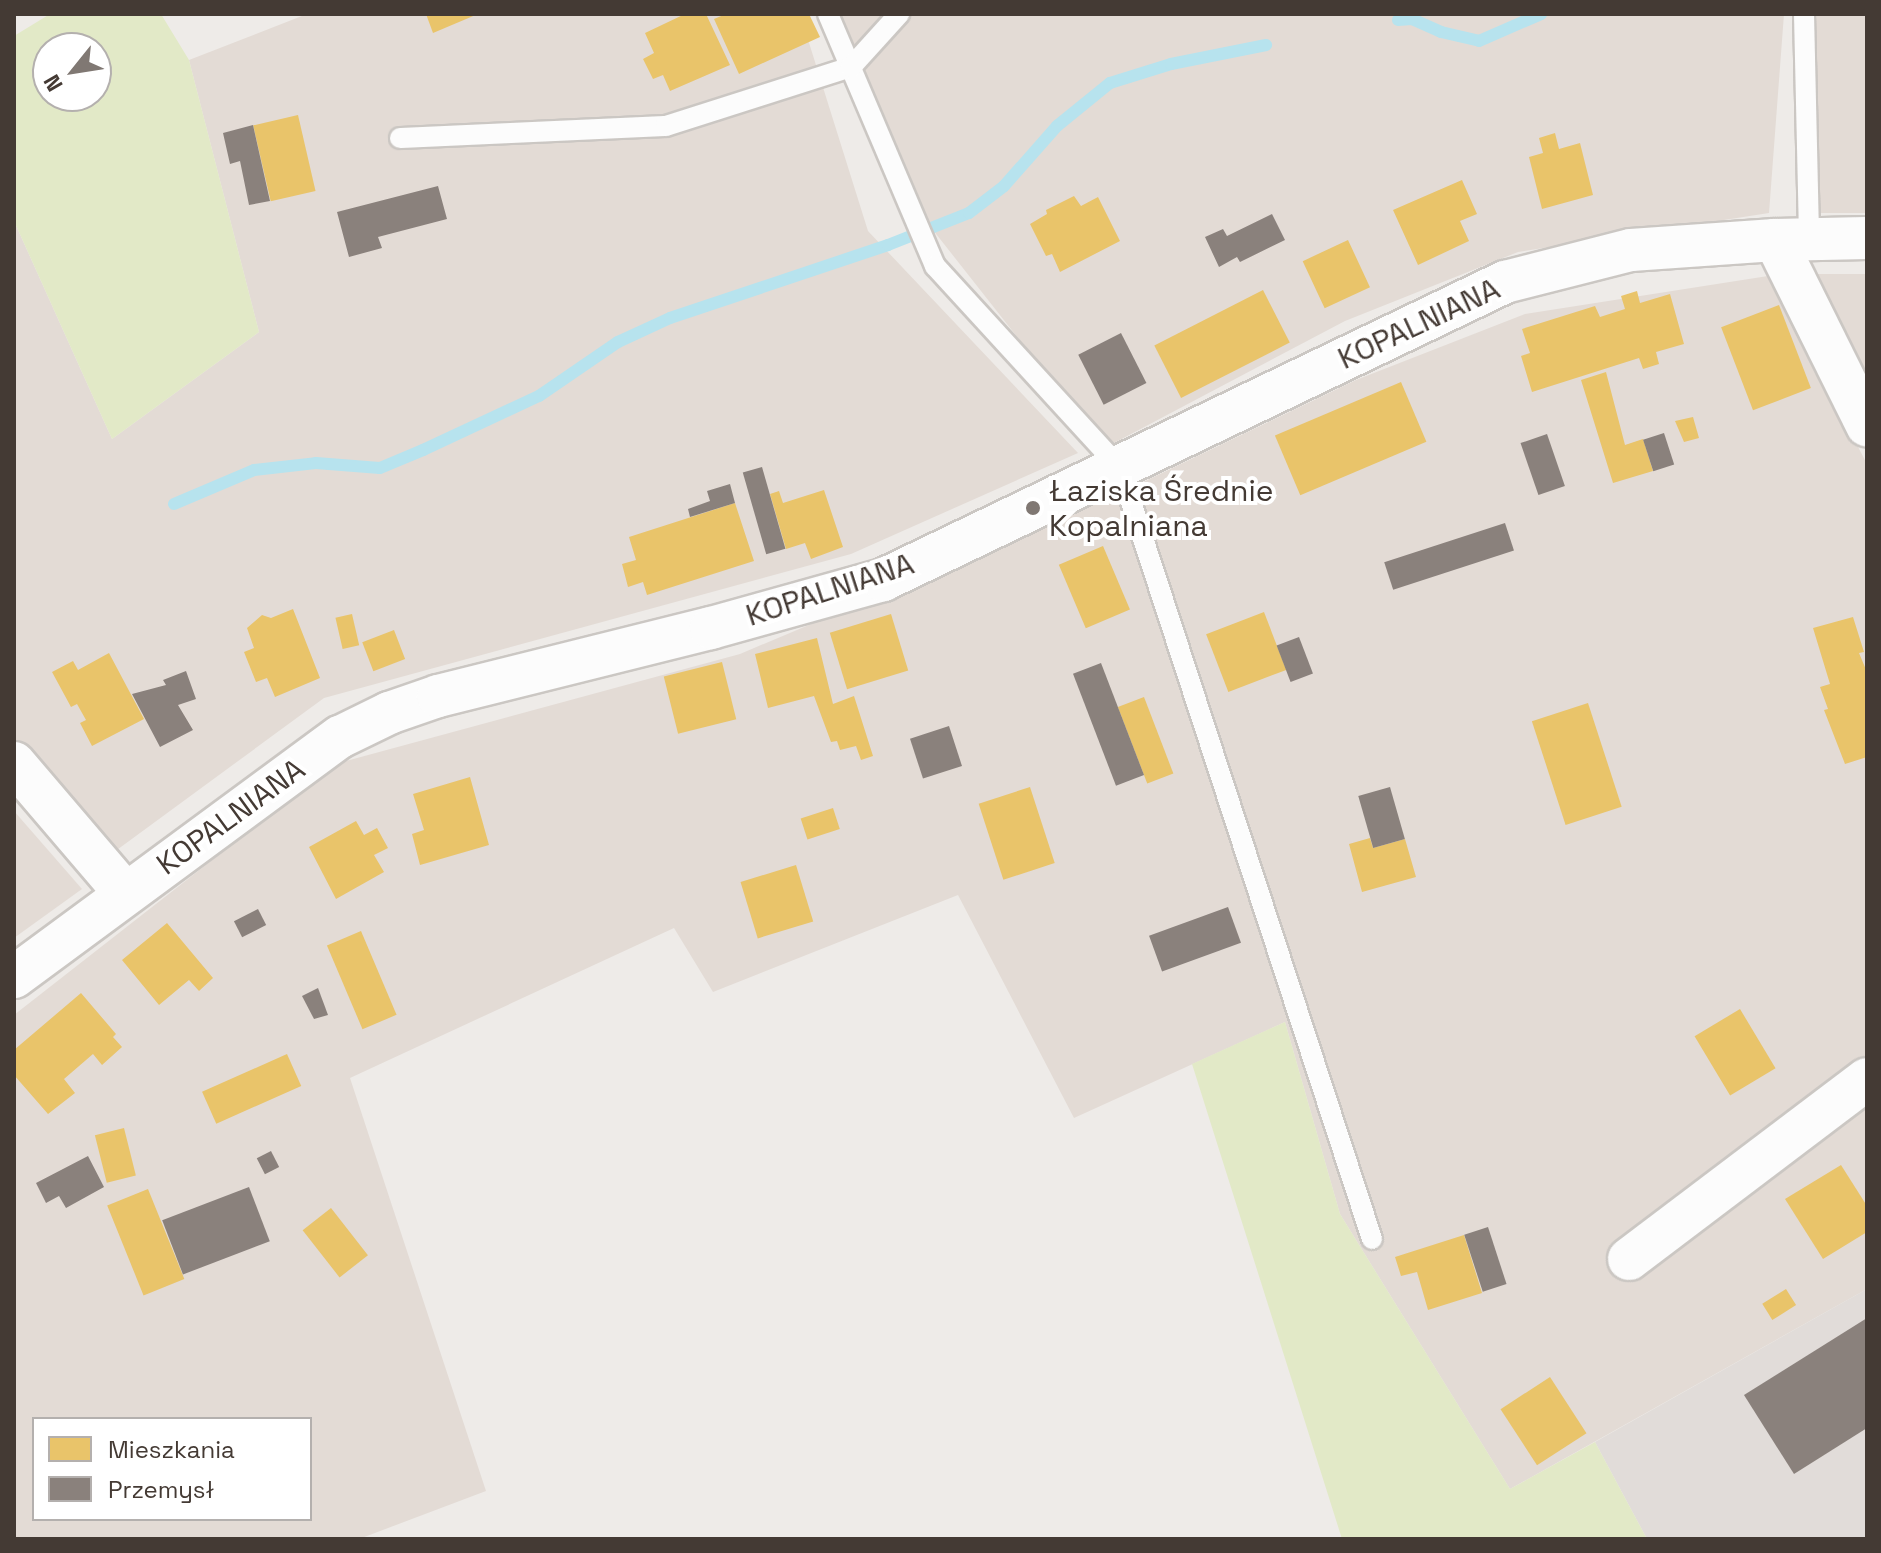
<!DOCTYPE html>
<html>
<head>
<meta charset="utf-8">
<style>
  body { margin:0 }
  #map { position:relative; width:1881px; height:1553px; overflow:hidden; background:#eeebe8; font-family:"Space Grotesk",sans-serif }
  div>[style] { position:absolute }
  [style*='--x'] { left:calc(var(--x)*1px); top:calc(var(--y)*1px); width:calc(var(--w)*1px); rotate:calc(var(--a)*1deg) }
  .residential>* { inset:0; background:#e3dbd5; transform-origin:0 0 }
  .industrial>* { inset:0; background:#e1dcd9 }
  .green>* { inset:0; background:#e2e9c7 }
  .homes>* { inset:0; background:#e9c46a; transform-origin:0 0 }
  .industry>* { inset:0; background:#8a817c; transform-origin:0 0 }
  .stream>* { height:12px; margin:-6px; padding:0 6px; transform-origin:6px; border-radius:6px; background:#b7e3ee }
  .roads { filter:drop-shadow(2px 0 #cbc7c3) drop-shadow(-2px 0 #cbc7c3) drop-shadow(0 2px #cbc7c3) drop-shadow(0 -2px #cbc7c3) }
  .lane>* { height:20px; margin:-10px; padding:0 10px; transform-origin:10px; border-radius:10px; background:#fcfcfc }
  .street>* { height:42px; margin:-21px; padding:0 21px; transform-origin:21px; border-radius:21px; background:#fcfcfc }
  .dots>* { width:22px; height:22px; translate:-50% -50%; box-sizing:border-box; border:4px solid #fff; border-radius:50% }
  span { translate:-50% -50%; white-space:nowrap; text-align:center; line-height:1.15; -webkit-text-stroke:8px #fff; paint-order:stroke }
  .street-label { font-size:30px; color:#443a34 }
  .poi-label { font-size:30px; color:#443a34 }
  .left { translate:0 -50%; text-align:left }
  .frame { position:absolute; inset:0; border:16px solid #443a34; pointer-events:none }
  .legend { position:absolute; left:32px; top:1417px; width:280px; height:104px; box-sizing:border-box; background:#fff; border:2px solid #b4b0ae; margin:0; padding:10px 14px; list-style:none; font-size:24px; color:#443a34 }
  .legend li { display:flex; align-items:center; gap:16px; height:40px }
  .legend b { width:40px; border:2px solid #b4b0ae }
  .north { position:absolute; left:32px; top:32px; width:80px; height:80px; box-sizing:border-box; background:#fff; border:2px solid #b4b0ae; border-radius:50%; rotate:240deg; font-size:22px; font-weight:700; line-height:32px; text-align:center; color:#443a34 }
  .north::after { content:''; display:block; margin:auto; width:28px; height:36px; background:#807873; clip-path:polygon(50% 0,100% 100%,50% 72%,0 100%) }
</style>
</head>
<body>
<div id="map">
  <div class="residential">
    <i style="clip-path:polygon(307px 14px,800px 14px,868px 231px,1078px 453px,851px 554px,324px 698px,110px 855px,14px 745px,14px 221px,112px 439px,259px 332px,189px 60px)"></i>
    <i style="clip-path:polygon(841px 14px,1784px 14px,1769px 213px,1518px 252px,1345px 321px,1114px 443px,1063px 395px,929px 225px)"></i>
    <i style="left:1816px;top:14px;width:51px;height:199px"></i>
    <i style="clip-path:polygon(1805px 274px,1867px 274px,1867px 446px)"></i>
    <i style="clip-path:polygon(evenodd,1768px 276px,1867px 464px,1867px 1289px,1510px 1489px,1340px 1214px,1285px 1022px,1074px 1118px,958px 895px,713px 992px,674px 928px,350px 1078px,486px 1491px,359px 1539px,14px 1539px,14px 1015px,335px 764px,740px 654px,1112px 497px,1356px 380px,1525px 314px,1768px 276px,34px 1419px,310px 1419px,310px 1519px,34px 1519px,34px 1419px)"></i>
    <i style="clip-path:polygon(14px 811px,82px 889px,14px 938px)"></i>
  </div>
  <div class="industrial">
    <i style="clip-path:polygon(1867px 1289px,1867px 1539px,1647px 1539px,1595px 1442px)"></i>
  </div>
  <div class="green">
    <i style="clip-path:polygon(evenodd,50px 14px,161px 14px,189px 60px,259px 332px,112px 439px,14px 221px,14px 36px,50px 14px,48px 48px,96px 48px,96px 96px,48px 96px,48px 48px)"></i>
    <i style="clip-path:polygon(1285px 1022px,1340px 1214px,1510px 1489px,1595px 1442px,1647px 1539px,1342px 1539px,1192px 1064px)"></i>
  </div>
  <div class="homes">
    <i style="clip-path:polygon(426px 14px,478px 14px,433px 33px)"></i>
    <i style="clip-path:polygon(685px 14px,706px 14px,730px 65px,670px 91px,663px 75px,653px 79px,643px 59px,654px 53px,645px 33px)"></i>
    <i style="clip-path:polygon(726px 14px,809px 14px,820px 37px,739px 74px,714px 19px)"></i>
    <i style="left:298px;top:115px;width:78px;height:46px;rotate:77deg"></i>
    <i style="clip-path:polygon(1555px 133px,1559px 149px,1580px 143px,1593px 195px,1542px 209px,1529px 157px,1543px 153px,1539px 138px)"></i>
    <i style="clip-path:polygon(1462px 180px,1477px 214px,1460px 221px,1469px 241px,1418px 265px,1393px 210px)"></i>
    <i style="clip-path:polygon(1074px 196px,1081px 206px,1098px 197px,1120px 241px,1060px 272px,1052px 254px,1046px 256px,1030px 224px,1047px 214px,1046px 210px)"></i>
    <i style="left:1348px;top:240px;width:52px;height:50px;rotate:65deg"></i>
    <i style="left:1263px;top:290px;width:59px;height:122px;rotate:63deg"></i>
    <i style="clip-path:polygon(1637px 291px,1640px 303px,1670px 294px,1684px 344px,1656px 352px,1659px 364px,1643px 369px,1639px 358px,1532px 392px,1521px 356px,1530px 353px,1522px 329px,1595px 306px,1600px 317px,1625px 309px,1621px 296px)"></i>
    <i style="left:1779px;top:305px;width:89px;height:62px;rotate:69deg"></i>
    <i style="clip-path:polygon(1606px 372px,1625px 445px,1643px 439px,1653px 471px,1613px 483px,1581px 380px)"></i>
    <i style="left:1401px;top:382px;width:65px;height:137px;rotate:67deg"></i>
    <i style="clip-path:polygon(1693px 417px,1699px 438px,1684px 442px,1675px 421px)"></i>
    <i style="clip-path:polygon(824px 490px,843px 547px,811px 559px,805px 543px,786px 549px,770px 494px,779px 491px,783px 503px)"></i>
    <i style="clip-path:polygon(735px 503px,754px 561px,647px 595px,643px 582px,628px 587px,622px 564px,636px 560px,629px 537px)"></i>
    <i style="left:1103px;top:546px;width:69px;height:48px;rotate:67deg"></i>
    <i style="clip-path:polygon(293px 609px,320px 678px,275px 697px,267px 678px,256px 682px,244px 652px,254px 648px,247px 628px,262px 615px,271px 618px)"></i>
    <i style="left:1264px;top:612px;width:62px;height:62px;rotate:69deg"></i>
    <i style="left:352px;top:614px;width:32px;height:17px;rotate:77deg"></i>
    <i style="left:891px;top:614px;width:59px;height:64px;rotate:73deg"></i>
    <i style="clip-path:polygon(1853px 617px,1864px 652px,1859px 653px,1867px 672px,1867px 757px,1845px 764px,1824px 710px,1828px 709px,1820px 687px,1830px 684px,1813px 628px)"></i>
    <i style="left:394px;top:630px;width:31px;height:34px;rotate:69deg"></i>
    <i style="clip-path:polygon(817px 638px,833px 704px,854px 696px,873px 756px,861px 760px,856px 746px,840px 750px,837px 741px,831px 742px,814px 696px,768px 708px,755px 654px)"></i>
    <i style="clip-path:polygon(109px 653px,144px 719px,92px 746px,80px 723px,86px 720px,77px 704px,71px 707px,52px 672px,73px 661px,78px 670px)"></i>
    <i style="left:722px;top:662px;width:59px;height:60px;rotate:76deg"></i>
    <i style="left:1144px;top:697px;width:82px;height:28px;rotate:69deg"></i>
    <i style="left:1588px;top:703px;width:109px;height:59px;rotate:72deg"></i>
    <i style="clip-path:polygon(470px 777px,489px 845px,420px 865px,412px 834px,424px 830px,413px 794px)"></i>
    <i style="left:1030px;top:787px;width:80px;height:54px;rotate:72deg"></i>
    <i style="left:833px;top:808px;width:22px;height:34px;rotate:72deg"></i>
    <i style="clip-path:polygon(356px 821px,364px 835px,377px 828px,388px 848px,374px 855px,384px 872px,336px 899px,309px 847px)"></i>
    <i style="clip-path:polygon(1370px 838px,1373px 848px,1405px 839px,1416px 877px,1362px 892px,1349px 844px)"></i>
    <i style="left:796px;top:865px;width:59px;height:58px;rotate:73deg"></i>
    <i style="clip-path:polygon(167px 923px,213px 978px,199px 991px,189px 980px,159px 1005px,122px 960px)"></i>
    <i style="left:361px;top:931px;width:91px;height:37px;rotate:67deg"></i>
    <i style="clip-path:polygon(81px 993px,116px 1034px,113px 1037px,122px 1047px,102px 1065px,93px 1054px,64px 1079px,75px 1093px,48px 1114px,14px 1075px,14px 1050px)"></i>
    <i style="left:1740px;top:1009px;width:69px;height:53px;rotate:59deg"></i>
    <i style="left:287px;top:1054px;width:35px;height:93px;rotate:66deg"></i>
    <i style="left:124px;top:1128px;width:49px;height:30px;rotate:76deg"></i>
    <i style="clip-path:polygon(1841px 1165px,1867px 1206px,1867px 1232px,1823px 1259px,1785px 1199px)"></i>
    <i style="left:148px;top:1189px;width:97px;height:44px;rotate:68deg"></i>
    <i style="left:331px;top:1208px;width:60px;height:36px;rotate:52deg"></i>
    <i style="clip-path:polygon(1464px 1235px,1482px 1293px,1428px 1310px,1417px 1272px,1401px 1276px,1395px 1257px)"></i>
    <i style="left:1786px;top:1289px;width:19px;height:28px;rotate:58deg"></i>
    <i style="left:1550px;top:1377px;width:67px;height:59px;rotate:57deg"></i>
  </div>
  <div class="industry">
    <i style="clip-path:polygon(253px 125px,270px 201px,249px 205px,240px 161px,230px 164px,223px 133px)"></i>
    <i style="clip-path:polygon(438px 186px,447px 219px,378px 237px,382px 248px,349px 257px,337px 212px)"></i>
    <i style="clip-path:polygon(1272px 214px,1285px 240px,1240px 262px,1237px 257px,1219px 267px,1205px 237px,1223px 229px,1227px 236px)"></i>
    <i style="left:1121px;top:333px;width:56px;height:48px;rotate:63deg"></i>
    <i style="left:1664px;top:433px;width:33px;height:22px;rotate:72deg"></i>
    <i style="left:1547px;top:434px;width:55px;height:28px;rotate:71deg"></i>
    <i style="left:762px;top:467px;width:85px;height:20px;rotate:74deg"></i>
    <i style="clip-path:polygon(730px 484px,735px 503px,690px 517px,688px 509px,710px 501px,707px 491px)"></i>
    <i style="left:1505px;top:523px;width:29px;height:127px;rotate:72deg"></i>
    <i style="left:1299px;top:637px;width:39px;height:24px;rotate:69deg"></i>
    <i style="left:1101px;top:663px;width:120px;height:30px;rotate:69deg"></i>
    <i style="clip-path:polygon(186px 671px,196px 699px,178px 705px,193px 730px,160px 747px,132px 694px,166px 685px,163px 680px)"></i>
    <i style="left:949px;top:726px;width:42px;height:41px;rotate:72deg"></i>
    <i style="left:1390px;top:787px;width:54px;height:33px;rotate:74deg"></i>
    <i style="left:1228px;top:907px;width:38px;height:84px;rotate:70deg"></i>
    <i style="left:258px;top:909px;width:18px;height:27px;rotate:63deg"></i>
    <i style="clip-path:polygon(318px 988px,328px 1015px,314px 1019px,302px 996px)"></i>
    <i style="left:271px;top:1151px;width:18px;height:16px;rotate:63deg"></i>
    <i style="clip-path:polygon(88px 1156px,104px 1187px,66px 1208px,59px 1196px,46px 1203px,36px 1183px)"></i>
    <i style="left:249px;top:1187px;width:58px;height:93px;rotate:69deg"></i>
    <i style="left:1488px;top:1227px;width:60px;height:25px;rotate:72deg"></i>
    <i style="clip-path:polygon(1867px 1318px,1867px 1428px,1794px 1474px,1744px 1395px)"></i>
  </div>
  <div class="stream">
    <i style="--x:1398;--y:20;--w:14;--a:-4"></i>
    <i style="--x:1412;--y:19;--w:32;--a:24"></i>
    <i style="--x:1441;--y:32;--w:39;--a:13"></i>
    <i style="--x:1479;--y:41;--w:68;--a:-23.5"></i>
    <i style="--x:174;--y:504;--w:87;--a:-23"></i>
    <i style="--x:254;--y:470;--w:62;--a:-6.4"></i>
    <i style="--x:316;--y:463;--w:64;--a:4.5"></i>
    <i style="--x:380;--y:468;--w:47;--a:-22.7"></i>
    <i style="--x:423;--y:450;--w:128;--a:-25"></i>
    <i style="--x:539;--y:396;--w:96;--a:-34.4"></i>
    <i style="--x:618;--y:342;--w:57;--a:-24.8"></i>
    <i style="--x:670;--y:318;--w:230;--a:-18.5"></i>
    <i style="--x:888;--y:245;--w:87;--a:-21.6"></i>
    <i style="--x:969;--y:213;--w:44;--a:-37.6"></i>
    <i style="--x:1004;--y:186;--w:80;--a:-48.5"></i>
    <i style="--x:1057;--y:126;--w:68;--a:-39.1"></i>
    <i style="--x:1110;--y:83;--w:64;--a:-17.3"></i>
    <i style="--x:1171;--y:64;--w:97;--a:-11.3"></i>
  </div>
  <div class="roads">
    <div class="lane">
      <i style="--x:828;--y:14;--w:274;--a:67"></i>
      <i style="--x:935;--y:266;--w:274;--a:47.5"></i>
      <i style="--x:1120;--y:468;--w:811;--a:71.9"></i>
      <i style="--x:1804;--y:14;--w:225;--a:88.7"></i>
      <i style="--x:400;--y:138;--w:266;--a:-2.6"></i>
      <i style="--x:666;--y:126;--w:194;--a:-17.7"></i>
      <i style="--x:851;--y:67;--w:72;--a:-47.8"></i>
    </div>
    <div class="street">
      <i style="--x:1775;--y:240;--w:207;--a:63.6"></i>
      <i style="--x:14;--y:763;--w:171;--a:49.5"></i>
      <i style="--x:14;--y:977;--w:405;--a:-36.4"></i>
      <i style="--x:340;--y:737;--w:55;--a:-26.1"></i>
      <i style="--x:389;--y:713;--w:52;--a:-19.1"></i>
      <i style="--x:438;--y:696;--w:281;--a:-14"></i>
      <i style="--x:711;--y:628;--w:179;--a:-15.6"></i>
      <i style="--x:883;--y:580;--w:690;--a:-25.6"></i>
      <i style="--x:1505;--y:282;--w:130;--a:-14.3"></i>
      <i style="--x:1631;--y:250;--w:144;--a:-4"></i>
      <i style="--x:1775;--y:240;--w:92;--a:-1.2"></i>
      <i style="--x:1629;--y:1259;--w:298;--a:-37.1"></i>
    </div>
  </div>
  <div class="dots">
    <i style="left:1033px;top:508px;background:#807873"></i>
  </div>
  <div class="street-label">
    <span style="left:1419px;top:324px;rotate:-25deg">KOPALNIANA</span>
    <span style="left:830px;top:590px;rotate:-18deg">KOPALNIANA</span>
    <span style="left:231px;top:817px;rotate:-36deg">KOPALNIANA</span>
  </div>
  <div class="poi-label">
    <span class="left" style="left:1049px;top:508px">Łaziska Średnie<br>Kopalniana</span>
  </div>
  <div class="frame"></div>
  <ul class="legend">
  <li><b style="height:22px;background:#e9c46a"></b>Mieszkania</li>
  <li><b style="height:22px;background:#8a817c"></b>Przemysł</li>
  </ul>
  <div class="north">N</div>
</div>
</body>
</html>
